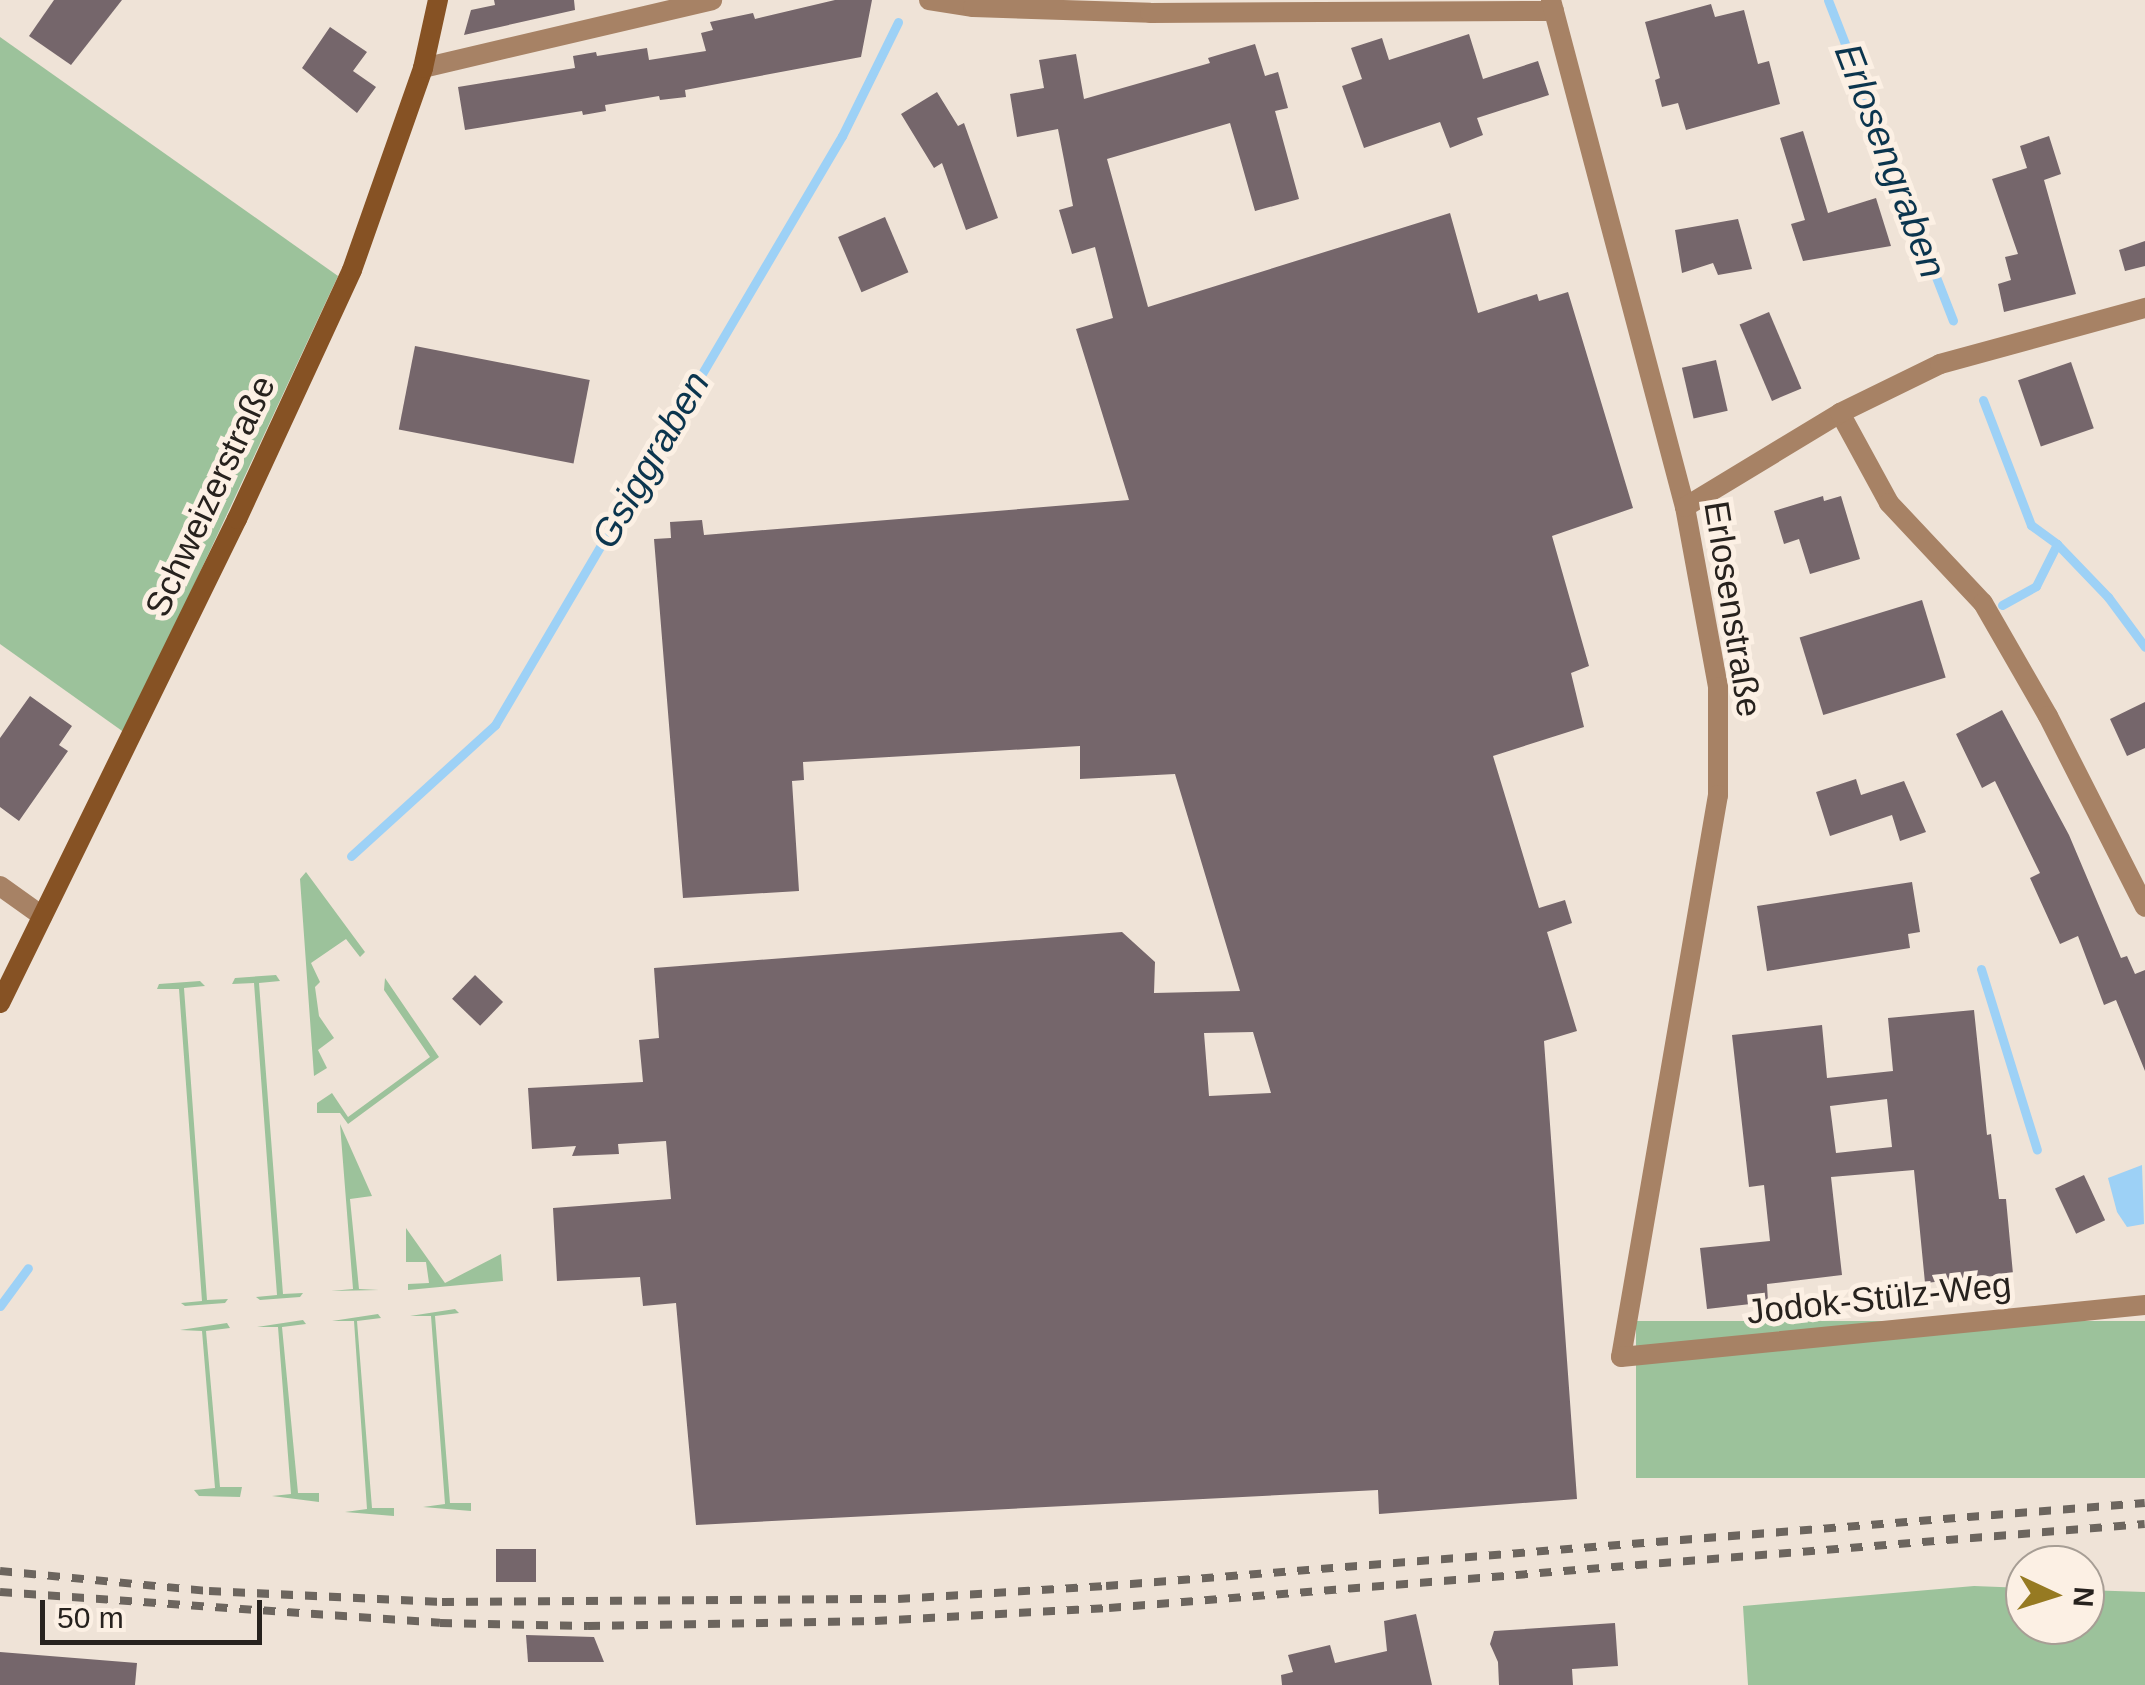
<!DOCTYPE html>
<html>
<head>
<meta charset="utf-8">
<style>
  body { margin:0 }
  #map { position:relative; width:2145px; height:1685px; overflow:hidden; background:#efe3d7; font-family:Helvetica,sans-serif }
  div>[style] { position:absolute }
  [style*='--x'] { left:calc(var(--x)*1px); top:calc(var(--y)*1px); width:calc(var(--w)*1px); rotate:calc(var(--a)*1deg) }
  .green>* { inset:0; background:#9cc29b; transform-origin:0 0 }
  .water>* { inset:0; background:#9dd1f6 }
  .stream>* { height:9px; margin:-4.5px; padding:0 4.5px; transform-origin:4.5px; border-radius:4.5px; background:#9dd1f6 }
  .building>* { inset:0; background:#75666b; transform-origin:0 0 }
  .street>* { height:20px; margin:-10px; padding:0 10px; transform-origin:10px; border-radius:10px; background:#a78265 }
  .secondary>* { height:20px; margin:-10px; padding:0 10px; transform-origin:10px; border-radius:10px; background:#865224 }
  .rail>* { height:8px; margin-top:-4px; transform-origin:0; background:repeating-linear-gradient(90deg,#6c655e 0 12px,transparent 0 24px) }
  span { translate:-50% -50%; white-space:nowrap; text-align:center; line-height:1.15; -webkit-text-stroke:10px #fcf0e4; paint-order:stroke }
  .street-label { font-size:35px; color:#27221e }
  .water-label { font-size:38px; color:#0b354e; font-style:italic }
  .north { position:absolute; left:2005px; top:1545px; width:100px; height:100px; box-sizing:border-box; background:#fcf0e4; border:2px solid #a79e95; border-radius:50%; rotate:94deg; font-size:28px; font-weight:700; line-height:40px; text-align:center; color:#27221e }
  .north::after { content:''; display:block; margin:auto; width:35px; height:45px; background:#967a22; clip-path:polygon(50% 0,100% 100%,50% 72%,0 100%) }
  .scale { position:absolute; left:40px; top:1600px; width:222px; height:45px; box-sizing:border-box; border:5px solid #27221e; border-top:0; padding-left:12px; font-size:30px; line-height:35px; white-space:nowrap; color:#27221e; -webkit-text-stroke:8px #fcf0e4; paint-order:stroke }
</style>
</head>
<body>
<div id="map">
  <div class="green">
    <i style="clip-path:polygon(0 37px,338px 276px,125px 733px,0 644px)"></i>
    <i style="clip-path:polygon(306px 872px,365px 952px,360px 957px,346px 939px,311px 963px,320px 982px,315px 987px,319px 1016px,334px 1038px,318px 1050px,327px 1068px,314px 1076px,300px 879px)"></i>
    <i style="clip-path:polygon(276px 975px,280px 981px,259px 983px,283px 1294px,303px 1293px,300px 1297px,260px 1300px,256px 1297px,277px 1295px,254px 983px,232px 984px,235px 978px)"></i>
    <i style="clip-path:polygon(385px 978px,439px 1057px,348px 1124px,340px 1113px,317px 1113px,317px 1103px,332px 1093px,348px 1117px,430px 1057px,384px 990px)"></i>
    <i style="clip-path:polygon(200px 981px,205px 986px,184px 988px,207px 1300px,228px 1299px,225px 1303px,185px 1306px,181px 1303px,202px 1301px,179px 989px,157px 989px,159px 984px)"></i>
    <i style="clip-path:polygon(340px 1124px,372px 1196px,350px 1199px,359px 1289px,379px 1290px,331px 1291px,353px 1289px)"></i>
    <i style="clip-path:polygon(406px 1228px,445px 1283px,501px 1254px,503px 1281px,408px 1290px,408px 1284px,429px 1283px,426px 1262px,406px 1262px)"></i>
    <i style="clip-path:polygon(455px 1309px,459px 1313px,435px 1316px,450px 1503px,471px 1503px,471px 1511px,423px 1507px,445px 1504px,431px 1316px,410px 1316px)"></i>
    <i style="clip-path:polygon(378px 1314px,381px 1318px,357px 1321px,372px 1508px,394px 1508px,394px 1516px,345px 1512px,367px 1509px,354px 1321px,332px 1321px)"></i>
    <i style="clip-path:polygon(303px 1320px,306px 1324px,282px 1327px,298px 1493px,319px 1493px,319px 1502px,272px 1496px,291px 1494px,278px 1327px,257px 1327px)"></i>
    <i style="left:2145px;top:1321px;width:157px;height:509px;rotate:90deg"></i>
    <i style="clip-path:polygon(227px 1323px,230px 1328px,206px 1331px,220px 1487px,242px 1487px,240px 1497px,199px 1496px,194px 1490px,215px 1488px,202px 1331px,180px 1330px)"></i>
    <i style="clip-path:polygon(1974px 1586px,2025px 1588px,2025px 1625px,2085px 1625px,2085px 1590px,2145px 1592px,2145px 1685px,1748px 1685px,1743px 1606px)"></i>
  </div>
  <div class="water">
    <i style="clip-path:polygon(2142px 1165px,2144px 1224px,2127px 1227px,2117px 1212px,2108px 1178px)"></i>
  </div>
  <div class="stream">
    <i style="--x:1828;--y:0;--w:344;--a:68.7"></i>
    <i style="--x:1983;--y:400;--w:134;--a:69"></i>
    <i style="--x:2031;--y:525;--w:32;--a:36"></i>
    <i style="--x:2057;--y:544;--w:74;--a:46.1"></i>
    <i style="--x:2108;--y:597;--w:62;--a:53.5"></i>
    <i style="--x:2002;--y:605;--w:39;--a:-29"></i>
    <i style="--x:2036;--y:586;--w:47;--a:-63.4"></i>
    <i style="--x:351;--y:856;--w:195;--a:-42.3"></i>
    <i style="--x:495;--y:725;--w:684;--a:-59.5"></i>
    <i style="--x:842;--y:136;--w:127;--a:-63.8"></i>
    <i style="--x:1981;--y:969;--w:189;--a:72.8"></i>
    <i style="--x:0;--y:1306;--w:47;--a:-53.6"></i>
  </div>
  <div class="building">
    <i style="clip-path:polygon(54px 0,122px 0,71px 65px,29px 36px)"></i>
    <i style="clip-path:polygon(494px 0,574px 0,575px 10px,464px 35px,471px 10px,495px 5px)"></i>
    <i style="clip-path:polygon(835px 0,872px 0,861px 57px,685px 90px,686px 97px,660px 100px,659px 96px,605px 105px,606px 111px,583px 115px,582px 111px,465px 130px,458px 87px,575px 68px,573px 56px,596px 52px,597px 56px,647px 48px,649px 60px,706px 51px,701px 33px,713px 30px,710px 22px,753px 13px,755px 19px)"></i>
    <i style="clip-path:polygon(1711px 4px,1715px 17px,1744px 10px,1758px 64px,1769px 61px,1780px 104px,1686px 130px,1678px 103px,1662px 107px,1655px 80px,1660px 78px,1645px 22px)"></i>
    <i style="clip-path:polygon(330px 27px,367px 52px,353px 71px,376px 87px,357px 113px,302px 68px)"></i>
    <i style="clip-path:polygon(1469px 34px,1483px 79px,1538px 61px,1549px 95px,1477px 118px,1483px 135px,1450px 148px,1440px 122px,1364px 148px,1342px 86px,1362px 79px,1351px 48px,1382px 38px,1389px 60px)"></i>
    <i style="clip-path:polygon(evenodd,1255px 44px,1265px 76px,1278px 72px,1288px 108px,1275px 111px,1299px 199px,1255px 211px,1230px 123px,1107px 159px,1148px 307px,1450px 213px,1478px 313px,1537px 294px,1539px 301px,1568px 292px,1633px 508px,1552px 536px,1589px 666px,1571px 673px,1584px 727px,1493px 756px,1539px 908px,1565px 900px,1572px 923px,1547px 932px,1577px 1031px,1544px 1041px,1577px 1499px,1379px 1514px,1378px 1490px,696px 1525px,676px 1303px,643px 1306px,640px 1277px,557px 1281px,553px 1208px,671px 1199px,666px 1141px,618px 1144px,619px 1154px,572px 1156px,576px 1146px,532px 1149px,528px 1088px,643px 1082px,639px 1040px,659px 1038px,654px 968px,1122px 932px,1155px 962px,1154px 993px,1240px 991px,1175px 774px,1080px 779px,1080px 746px,803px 762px,804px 780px,792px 781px,799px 891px,683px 898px,654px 539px,671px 538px,670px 522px,702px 520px,704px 535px,1129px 500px,1076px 329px,1113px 318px,1095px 247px,1072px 254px,1059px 210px,1073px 206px,1058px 129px,1017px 137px,1010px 94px,1044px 88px,1039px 60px,1076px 54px,1084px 99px,1210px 63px,1208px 58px,1255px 44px,1253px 1032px,1271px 1093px,1209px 1096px,1204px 1033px,1253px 1032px)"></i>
    <i style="clip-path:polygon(937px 92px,958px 126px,964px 123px,998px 218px,966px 230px,942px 163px,934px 168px,901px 114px)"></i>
    <i style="clip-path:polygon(1803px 131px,1828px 213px,1876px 198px,1891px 246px,1803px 261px,1791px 224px,1805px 220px,1780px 138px)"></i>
    <i style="clip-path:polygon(2049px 136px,2061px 174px,2044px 180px,2076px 294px,2004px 312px,1998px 284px,2011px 280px,2005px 257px,2018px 254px,1992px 179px,2027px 168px,2020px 146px)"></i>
    <i style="left:885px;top:217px;width:60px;height:51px;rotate:67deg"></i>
    <i style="clip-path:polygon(1738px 219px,1752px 269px,1718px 275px,1713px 263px,1682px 273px,1675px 230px)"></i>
    <i style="clip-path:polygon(2145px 241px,2145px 266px,2125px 271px,2119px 250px)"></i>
    <i style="left:1769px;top:312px;width:83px;height:32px;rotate:67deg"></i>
    <i style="left:415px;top:346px;width:178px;height:85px;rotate:11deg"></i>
    <i style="left:1716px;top:360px;width:52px;height:35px;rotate:77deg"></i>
    <i style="left:2071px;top:362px;width:70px;height:56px;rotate:71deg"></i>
    <i style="clip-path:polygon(1823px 496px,1824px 501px,1841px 496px,1860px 559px,1810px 574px,1799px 539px,1784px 544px,1774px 511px)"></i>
    <i style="left:1922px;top:600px;width:81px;height:128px;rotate:73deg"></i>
    <i style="clip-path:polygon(30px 696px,72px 726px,59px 745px,68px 751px,19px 821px,0 807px,0 738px)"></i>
    <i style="clip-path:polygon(2145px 702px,2145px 748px,2127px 756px,2110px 719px)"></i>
    <i style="clip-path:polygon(2002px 710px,2069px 835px,2121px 958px,2127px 956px,2135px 974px,2145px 970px,2145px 1071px,2116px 1000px,2104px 1005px,2078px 936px,2060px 944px,2030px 878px,2040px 873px,1995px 781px,1982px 788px,1956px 734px)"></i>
    <i style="clip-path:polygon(1856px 779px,1861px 795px,1904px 781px,1926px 832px,1900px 841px,1892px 815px,1830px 836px,1816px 792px)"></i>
    <i style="clip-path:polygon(1912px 882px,1920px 932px,1908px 934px,1910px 948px,1767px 971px,1757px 906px)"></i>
    <i style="left:475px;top:975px;width:39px;height:33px;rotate:44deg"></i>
    <i style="clip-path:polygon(evenodd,1974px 1010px,1987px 1135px,1991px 1134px,1999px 1199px,2006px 1199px,2013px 1274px,1925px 1283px,1914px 1170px,1831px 1177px,1842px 1275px,1767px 1284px,1768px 1302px,1707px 1309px,1700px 1248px,1770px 1241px,1764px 1185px,1749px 1187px,1732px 1035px,1822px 1025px,1827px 1078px,1893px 1071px,1888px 1018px,1974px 1010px,1887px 1099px,1892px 1147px,1836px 1153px,1830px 1106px,1887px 1099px)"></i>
    <i style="left:2084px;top:1175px;width:50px;height:32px;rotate:65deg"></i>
    <i style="left:496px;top:1549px;width:40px;height:33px"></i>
    <i style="clip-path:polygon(1416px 1614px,1432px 1685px,1282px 1685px,1281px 1675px,1293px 1672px,1288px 1655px,1330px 1645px,1335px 1663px,1387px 1651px,1384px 1621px)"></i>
    <i style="clip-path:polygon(1615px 1623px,1618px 1666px,1572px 1669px,1573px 1685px,1499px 1685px,1498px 1662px,1490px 1644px,1494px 1631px)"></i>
    <i style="clip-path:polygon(526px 1635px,594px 1637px,604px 1662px,528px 1662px)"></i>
    <i style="clip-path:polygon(0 1652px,137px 1663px,135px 1685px,0 1685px)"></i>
  </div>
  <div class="street">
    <i style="--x:929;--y:0;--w:45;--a:9"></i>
    <i style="--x:973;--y:7;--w:177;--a:1.9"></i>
    <i style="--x:1150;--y:13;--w:404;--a:-0.3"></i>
    <i style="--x:1551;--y:0;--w:524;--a:75.2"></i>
    <i style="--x:1685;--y:507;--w:183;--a:79.6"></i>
    <i style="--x:1718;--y:687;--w:108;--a:90"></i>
    <i style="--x:1718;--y:795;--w:570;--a:99.79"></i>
    <i style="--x:1621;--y:1357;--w:527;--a:-5.67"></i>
    <i style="--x:423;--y:68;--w:297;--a:-13.2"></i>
    <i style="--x:1840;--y:413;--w:102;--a:61.4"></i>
    <i style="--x:1889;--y:503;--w:137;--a:46.8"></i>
    <i style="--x:1983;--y:603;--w:130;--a:60.1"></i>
    <i style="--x:2048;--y:716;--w:214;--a:63.1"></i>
    <i style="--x:1685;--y:507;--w:181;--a:-31.2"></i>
    <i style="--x:1840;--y:413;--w:111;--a:-26.1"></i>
    <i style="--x:1940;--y:364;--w:213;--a:-15.3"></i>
    <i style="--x:0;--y:886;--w:52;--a:35.5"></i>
  </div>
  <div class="secondary">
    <i style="--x:0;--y:1003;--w:539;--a:-63.91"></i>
    <i style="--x:237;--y:519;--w:274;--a:-65.2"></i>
    <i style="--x:352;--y:270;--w:214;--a:-70.6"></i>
    <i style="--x:423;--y:68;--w:70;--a:-77.6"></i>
  </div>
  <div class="rail">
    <i style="--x:0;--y:1571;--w:210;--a:5.5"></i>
    <i style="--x:209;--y:1591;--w:233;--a:2.7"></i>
    <i style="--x:442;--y:1602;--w:456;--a:-0.4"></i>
    <i style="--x:898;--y:1599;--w:208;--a:-3.6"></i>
    <i style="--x:1106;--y:1586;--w:1042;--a:-4.57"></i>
    <i style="--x:0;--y:1592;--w:441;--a:4"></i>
    <i style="--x:440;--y:1623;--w:148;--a:1.2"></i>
    <i style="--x:588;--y:1626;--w:287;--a:-1"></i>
    <i style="--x:875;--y:1621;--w:234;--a:-3.2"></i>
    <i style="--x:1109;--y:1608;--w:1039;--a:-4.64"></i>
  </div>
  <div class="street-label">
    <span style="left:210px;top:496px;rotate:-65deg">Schweizerstraße</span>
    <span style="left:1733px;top:609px;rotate:81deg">Erlosenstraße</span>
    <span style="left:1879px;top:1298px;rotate:-6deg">Jodok-Stülz-Weg</span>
  </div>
  <div class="water-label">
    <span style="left:1890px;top:161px;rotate:69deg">Erlosengraben</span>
    <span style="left:651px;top:460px;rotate:-60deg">Gsiggraben</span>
  </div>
  <div class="north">N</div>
  <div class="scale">50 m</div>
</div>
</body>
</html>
